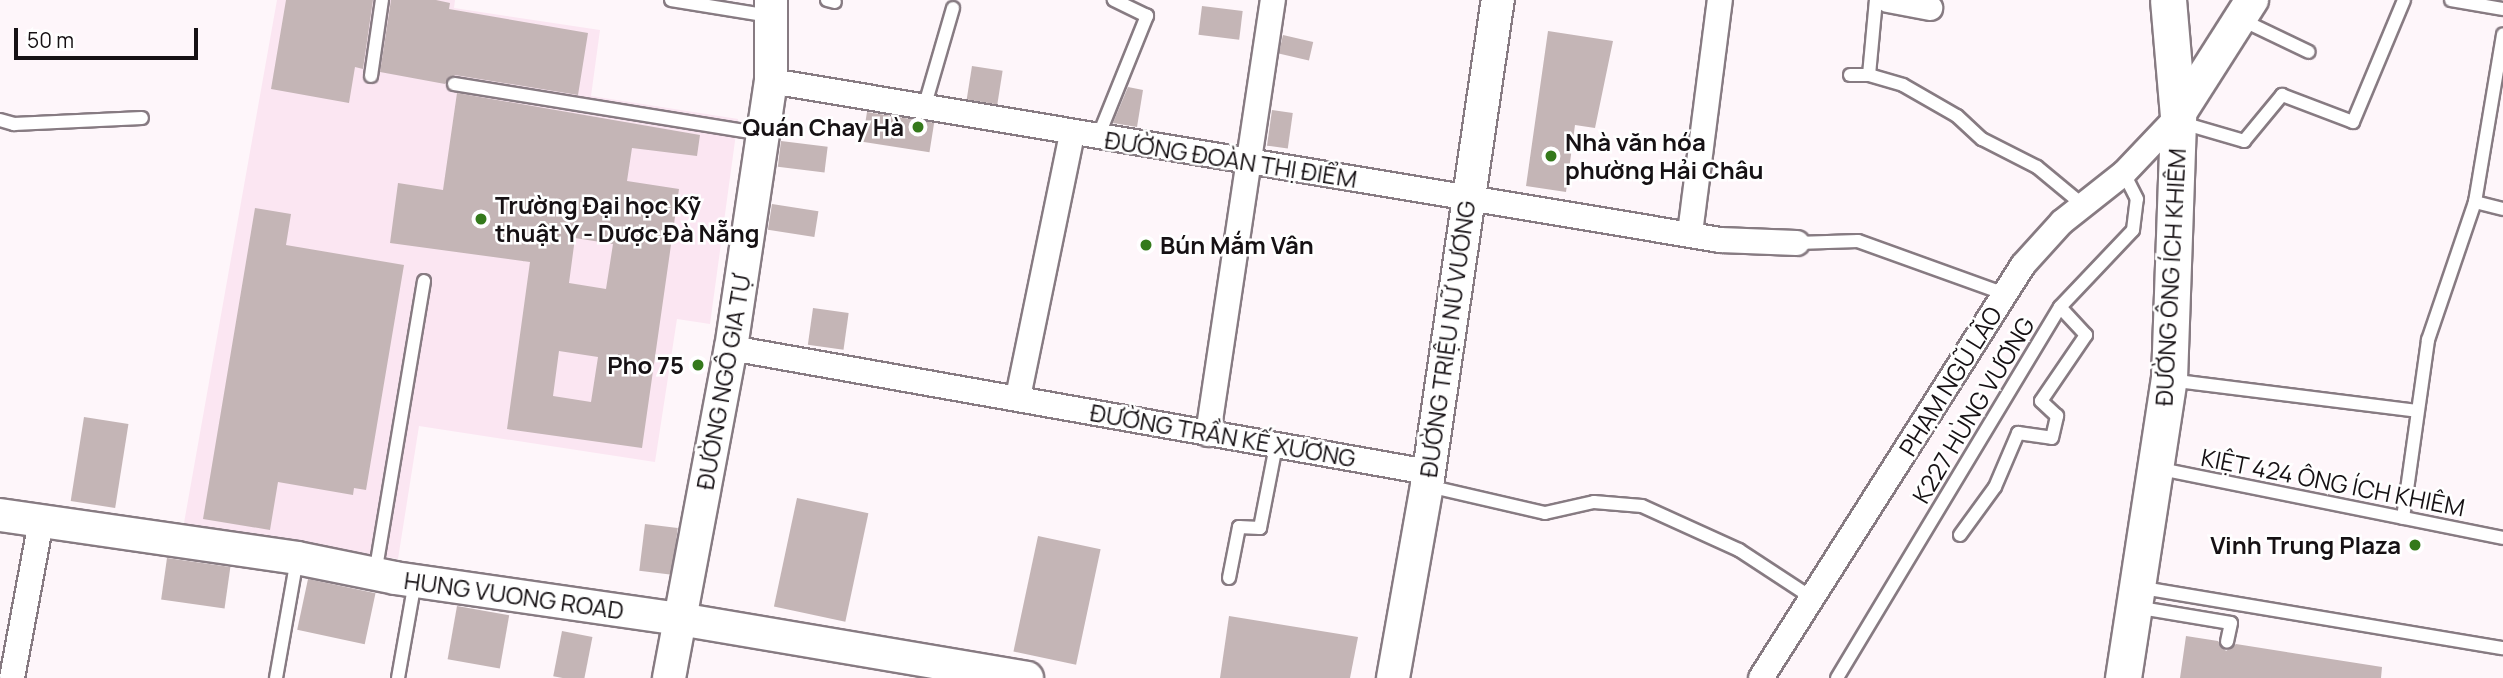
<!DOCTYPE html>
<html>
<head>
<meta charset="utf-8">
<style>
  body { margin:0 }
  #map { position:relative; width:2503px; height:678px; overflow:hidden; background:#fef6fa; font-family:Manrope,sans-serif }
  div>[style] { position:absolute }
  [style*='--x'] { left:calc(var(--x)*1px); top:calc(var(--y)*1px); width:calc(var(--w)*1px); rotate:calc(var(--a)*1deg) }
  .built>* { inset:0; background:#fbe6f2 }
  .building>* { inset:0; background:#c4b5b6; transform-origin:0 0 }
  .roads { filter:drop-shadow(2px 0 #877b82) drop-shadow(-2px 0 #877b82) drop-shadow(0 2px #877b82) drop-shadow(0 -2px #877b82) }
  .service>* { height:12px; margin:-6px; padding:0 6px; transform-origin:6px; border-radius:6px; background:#fff }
  .minor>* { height:24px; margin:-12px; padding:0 12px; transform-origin:12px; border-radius:12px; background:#fff }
  .tertiary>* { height:32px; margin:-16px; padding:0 16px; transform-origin:16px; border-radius:16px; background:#fff }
  .secondary>* { height:35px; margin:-17.5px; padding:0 17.5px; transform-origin:17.5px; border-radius:17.5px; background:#fff }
  .dots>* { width:19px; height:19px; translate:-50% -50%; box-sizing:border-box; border:4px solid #fff; border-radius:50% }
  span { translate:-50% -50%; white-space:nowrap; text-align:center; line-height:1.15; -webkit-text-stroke:5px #fff; paint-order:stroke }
  .poi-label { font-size:24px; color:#161114; font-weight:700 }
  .right { translate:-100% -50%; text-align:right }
  .left { translate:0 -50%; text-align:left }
  .street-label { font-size:24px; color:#161114 }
  .scale { position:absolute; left:14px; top:28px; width:184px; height:32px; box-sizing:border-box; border:4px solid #161114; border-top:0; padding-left:9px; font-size:21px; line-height:24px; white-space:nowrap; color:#161114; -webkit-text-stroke:5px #fff; paint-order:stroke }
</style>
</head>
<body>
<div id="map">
  <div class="built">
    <i style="clip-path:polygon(277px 0,455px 0,454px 8px,600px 30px,591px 96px,738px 119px,710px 324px,677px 319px,655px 462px,419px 426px,398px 559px,184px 523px)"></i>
  </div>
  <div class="building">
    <i style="clip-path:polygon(286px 0,373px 0,363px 69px,355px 67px,349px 103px,271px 89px)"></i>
    <i style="clip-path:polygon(391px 0,436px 0,450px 3px,449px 9px,588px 33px,578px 95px,455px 75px,445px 84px,380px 72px)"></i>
    <i style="left:1202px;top:6px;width:41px;height:29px;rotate:7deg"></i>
    <i style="clip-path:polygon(1548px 31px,1613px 41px,1595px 128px,1575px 125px,1566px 192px,1526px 186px)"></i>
    <i style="left:1283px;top:35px;width:31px;height:19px;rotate:13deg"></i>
    <i style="left:972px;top:66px;width:31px;height:34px;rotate:9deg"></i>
    <i style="clip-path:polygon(1128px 87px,1143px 90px,1137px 127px,1113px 123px)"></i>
    <i style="clip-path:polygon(evenodd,457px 93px,700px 135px,697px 156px,632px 148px,627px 181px,679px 189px,642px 448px,507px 429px,530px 262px,390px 243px,398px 183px,443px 190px,457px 93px,575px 238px,613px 244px,606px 289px,569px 283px,575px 238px,457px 93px,559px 351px,598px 357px,591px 402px,553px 396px,559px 351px)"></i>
    <i style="left:1272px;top:110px;width:21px;height:36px;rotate:8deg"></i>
    <i style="left:867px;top:112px;width:68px;height:30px;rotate:9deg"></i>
    <i style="left:781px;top:141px;width:47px;height:26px;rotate:7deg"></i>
    <i style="left:772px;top:204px;width:47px;height:26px;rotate:9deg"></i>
    <i style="clip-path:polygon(255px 208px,291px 214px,286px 245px,404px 265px,366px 490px,354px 488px,353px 495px,278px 482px,270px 530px,203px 519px)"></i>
    <i style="left:813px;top:308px;width:36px;height:37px;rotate:8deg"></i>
    <i style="left:84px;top:417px;width:45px;height:85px;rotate:9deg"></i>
    <i style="left:797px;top:498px;width:73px;height:111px;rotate:12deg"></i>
    <i style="left:645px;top:524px;width:33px;height:47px;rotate:7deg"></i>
    <i style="left:1038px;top:536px;width:64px;height:118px;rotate:12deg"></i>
    <i style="left:167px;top:558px;width:64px;height:42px;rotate:8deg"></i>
    <i style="left:308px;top:579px;width:69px;height:52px;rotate:12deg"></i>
    <i style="left:457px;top:606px;width:53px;height:54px;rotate:10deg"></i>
    <i style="clip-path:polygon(1229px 616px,1358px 637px,1350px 678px,1220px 678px)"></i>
    <i style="left:562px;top:631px;width:31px;height:46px;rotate:11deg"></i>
    <i style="clip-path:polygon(2186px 636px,2218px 641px,2226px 651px,2236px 644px,2382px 667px,2381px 678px,2180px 678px)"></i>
  </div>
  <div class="roads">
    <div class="service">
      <i style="--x:671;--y:0;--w:100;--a:9.2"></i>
      <i style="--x:827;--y:0;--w:8;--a:14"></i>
      <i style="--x:2451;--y:0;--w:53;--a:9.8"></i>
      <i style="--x:2240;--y:19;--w:76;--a:25.6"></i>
      <i style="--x:1850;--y:75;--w:19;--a:0"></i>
      <i style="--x:1869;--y:75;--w:35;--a:16"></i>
      <i style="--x:1903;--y:85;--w:62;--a:29.9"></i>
      <i style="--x:1957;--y:116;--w:34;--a:43"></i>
      <i style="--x:1982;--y:139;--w:62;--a:27"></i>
      <i style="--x:2037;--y:167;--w:60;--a:39.6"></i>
      <i style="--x:1869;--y:75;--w:75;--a:-84.7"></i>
      <i style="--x:371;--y:76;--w:77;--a:-81.8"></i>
      <i style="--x:454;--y:84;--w:313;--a:9.2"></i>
      <i style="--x:924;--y:108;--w:104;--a:-73.8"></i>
      <i style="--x:0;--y:120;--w:15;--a:16"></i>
      <i style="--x:14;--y:124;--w:128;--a:-2.7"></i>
      <i style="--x:2179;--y:122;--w:68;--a:16.3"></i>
      <i style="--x:2244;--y:141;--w:60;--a:-50.4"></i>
      <i style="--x:2282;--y:95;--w:76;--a:20.8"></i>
      <i style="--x:2353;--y:122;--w:132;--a:-67.3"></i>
      <i style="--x:1098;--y:137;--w:131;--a:-68"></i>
      <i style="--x:1147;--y:16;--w:37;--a:-154"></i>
      <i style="--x:2475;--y:202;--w:29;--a:14"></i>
      <i style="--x:1797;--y:243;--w:61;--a:-1.9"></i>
      <i style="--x:1858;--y:241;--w:156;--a:19.8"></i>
      <i style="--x:2169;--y:380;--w:250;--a:7.1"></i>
      <i style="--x:2156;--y:468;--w:354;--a:11.4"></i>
      <i style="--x:1428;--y:486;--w:120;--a:13"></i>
      <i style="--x:1545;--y:513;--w:50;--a:-12.7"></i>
      <i style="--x:1594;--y:502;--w:48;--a:4.8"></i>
      <i style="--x:1642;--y:506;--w:107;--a:24.4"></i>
      <i style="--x:1739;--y:550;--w:87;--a:33.3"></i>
      <i style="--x:2403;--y:518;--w:180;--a:-82"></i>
      <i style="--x:2428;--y:340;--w:146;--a:-71.2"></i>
      <i style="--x:2475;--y:202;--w:170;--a:-80.5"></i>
      <i style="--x:1960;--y:535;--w:59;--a:-53.9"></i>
      <i style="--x:1995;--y:487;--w:59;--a:-66.9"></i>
      <i style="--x:2018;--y:433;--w:34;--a:8"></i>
      <i style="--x:2052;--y:438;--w:23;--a:-77"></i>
      <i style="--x:2057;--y:416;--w:22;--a:-137"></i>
      <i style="--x:2041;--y:401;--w:80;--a:-55.7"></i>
      <i style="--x:2086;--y:335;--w:38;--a:-133"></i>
      <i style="--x:375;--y:574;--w:297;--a:-80.5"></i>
      <i style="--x:1229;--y:578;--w:52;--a:-78.9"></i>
      <i style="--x:1239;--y:527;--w:21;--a:3"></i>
      <i style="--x:1260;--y:528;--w:84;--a:-79"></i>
      <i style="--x:2137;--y:587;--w:371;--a:9.5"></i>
      <i style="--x:2135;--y:607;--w:97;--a:9.5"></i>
      <i style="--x:2231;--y:623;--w:19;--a:102"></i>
      <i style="--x:276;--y:678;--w:121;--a:-80"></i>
      <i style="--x:398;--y:678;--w:97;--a:-80"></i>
      <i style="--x:1837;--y:678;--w:433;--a:-59"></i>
      <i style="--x:2060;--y:307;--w:106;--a:-46.5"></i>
      <i style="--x:2133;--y:230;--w:31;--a:-83"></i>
      <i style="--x:2137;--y:199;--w:29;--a:-117"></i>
    </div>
    <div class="minor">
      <i style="--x:1888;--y:0;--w:43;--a:10.8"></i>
      <i style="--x:771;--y:81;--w:962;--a:9.51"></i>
      <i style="--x:1720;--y:240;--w:77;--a:2.2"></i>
      <i style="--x:1690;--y:233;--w:235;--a:-82.7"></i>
      <i style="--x:731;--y:348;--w:708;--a:10.09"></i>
      <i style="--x:1018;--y:397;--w:269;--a:-78.4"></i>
      <i style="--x:1208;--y:434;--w:439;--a:-81.5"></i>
      <i style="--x:12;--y:678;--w:160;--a:-79.5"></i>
      <i style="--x:1761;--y:678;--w:489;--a:-57.6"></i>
      <i style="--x:2023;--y:265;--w:58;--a:-47.8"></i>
      <i style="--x:2062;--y:222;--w:79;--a:-38.3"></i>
      <i style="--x:2124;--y:173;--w:79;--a:-46.5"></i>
    </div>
    <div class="tertiary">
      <i style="--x:2178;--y:116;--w:138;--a:-57.5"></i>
      <i style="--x:0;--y:515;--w:300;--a:8.2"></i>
      <i style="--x:297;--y:558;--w:100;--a:11.5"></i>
      <i style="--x:395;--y:578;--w:287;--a:8.2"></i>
      <i style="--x:679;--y:619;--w:353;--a:9.6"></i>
      <i style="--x:669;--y:678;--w:336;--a:-79.4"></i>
      <i style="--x:731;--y:348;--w:270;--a:-81.5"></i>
      <i style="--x:771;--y:81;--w:81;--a:-90"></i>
      <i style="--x:1393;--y:678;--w:196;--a:-80"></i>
      <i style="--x:1427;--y:485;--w:490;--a:-81.7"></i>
    </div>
    <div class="secondary">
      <i style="--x:2123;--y:678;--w:303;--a:-81.3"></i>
      <i style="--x:2169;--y:379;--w:263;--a:-88"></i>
      <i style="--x:2178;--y:116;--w:116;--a:-94.9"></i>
    </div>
  </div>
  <div class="dots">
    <i style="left:918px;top:127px;background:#34791b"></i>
    <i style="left:1551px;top:156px;background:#34791b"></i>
    <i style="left:481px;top:219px;background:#34791b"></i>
    <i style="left:1146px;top:245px;background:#34791b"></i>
    <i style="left:698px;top:365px;background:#34791b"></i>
    <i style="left:2415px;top:545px;background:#34791b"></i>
  </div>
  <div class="poi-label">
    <span class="right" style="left:904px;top:127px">Quán Chay Hà</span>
    <span class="left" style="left:1565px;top:156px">Nhà văn hóa<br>phường Hải Châu</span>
    <span class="left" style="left:495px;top:219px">Trường Đại học Kỹ<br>thuật Y - Dược Đà Nẵng</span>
    <span class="left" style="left:1160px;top:245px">Bún Mắm Vân</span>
    <span class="right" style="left:684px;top:365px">Pho 75</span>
    <span class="right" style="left:2401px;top:545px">Vinh Trung Plaza</span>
  </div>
  <div class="street-label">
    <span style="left:1231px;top:159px;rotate:9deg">ĐƯỜNG ĐOÀN THỊ ĐIỂM</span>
    <span style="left:2170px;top:277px;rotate:-87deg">ĐƯỜNG ÔNG ÍCH KHIÊM</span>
    <span style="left:1447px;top:339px;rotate:-82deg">ĐƯỜNG TRIỆU NỮ VƯƠNG</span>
    <span style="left:1950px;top:381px;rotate:-58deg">PHẠM NGŨ LÃO</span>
    <span style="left:723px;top:382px;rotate:-80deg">ĐƯỜNG NGÔ GIA TỰ</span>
    <span style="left:1973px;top:410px;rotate:-59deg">K227 HÙNG VƯƠNG</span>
    <span style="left:1223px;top:435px;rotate:10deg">ĐƯỜNG TRẦN KẾ XƯƠNG</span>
    <span style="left:2333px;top:482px;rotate:11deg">KIỆT 424 ÔNG ÍCH KHIÊM</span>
    <span style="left:514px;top:595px;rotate:8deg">HUNG VUONG ROAD</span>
  </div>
  <div class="scale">50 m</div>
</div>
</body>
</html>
